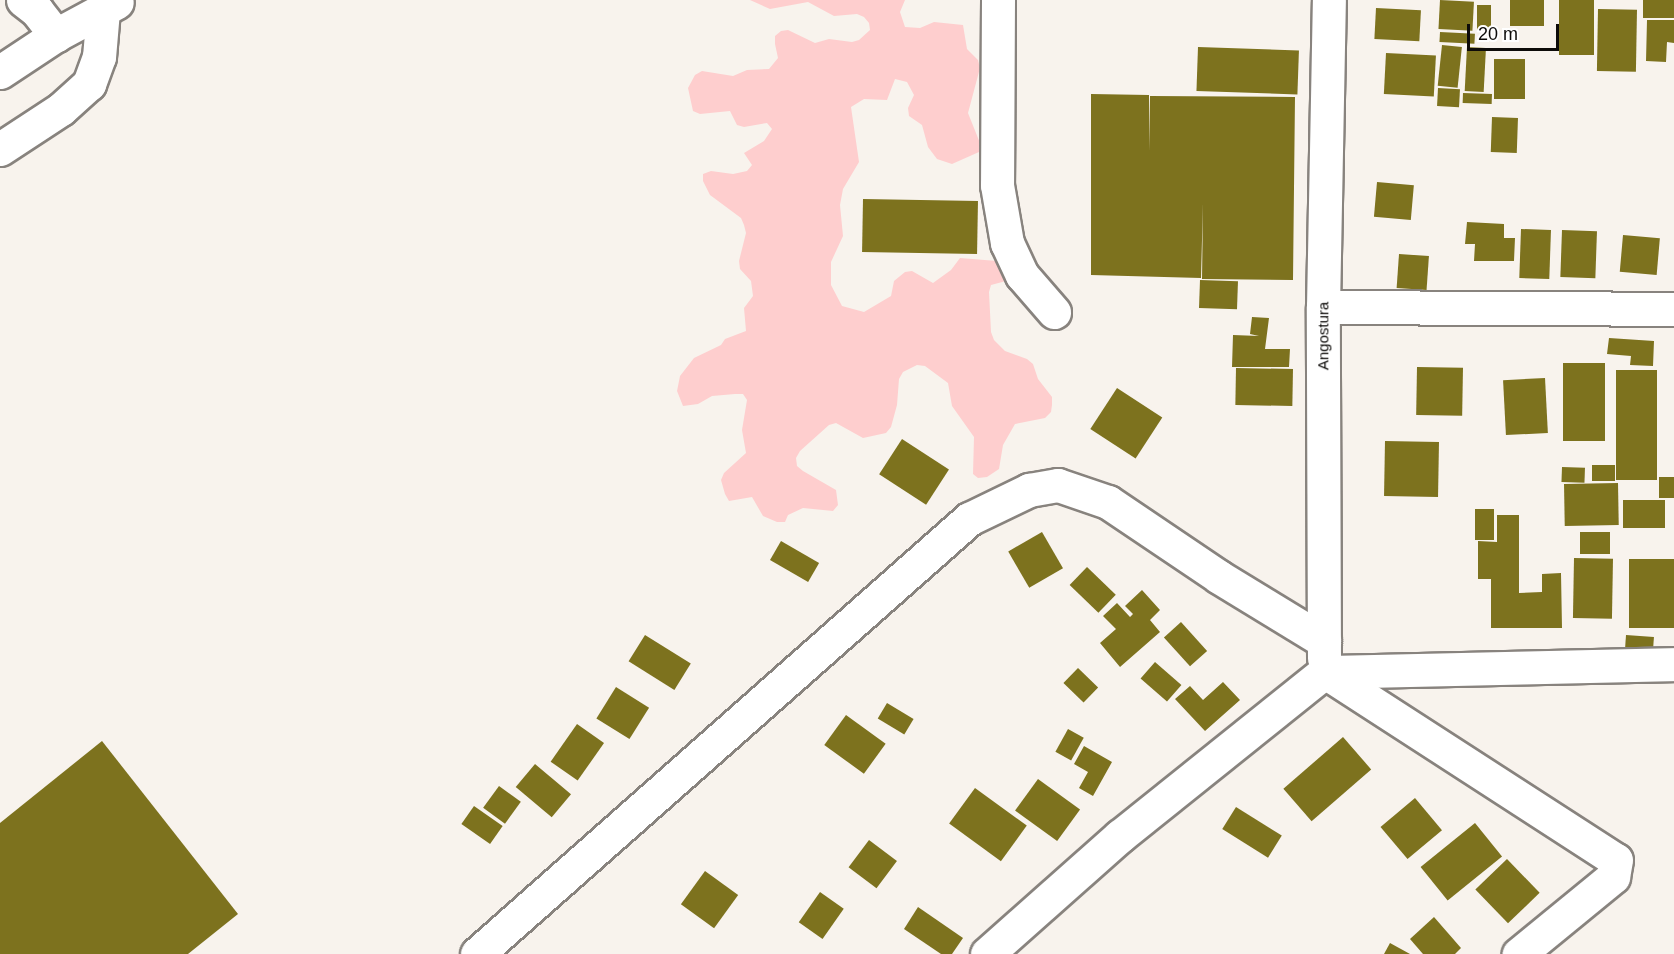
<!DOCTYPE html>
<html>
<head>
<meta charset="utf-8">
<style>
  body { margin:0 }
  #map { position:relative; width:1674px; height:954px; overflow:hidden; background:#f8f3ed; font-family:Arial,sans-serif }
  div>[style] { position:absolute }
  [style*='--x'] { left:calc(var(--x)*1px); top:calc(var(--y)*1px); width:calc(var(--w)*1px); rotate:calc(var(--a)*1deg) }
  .green>* { inset:0; background:#fecece }
  .building>* { inset:0; background:#7d721e; transform-origin:0 0 }
  .roads { filter:drop-shadow(2px 0 #88837e) drop-shadow(-2px 0 #88837e) drop-shadow(0 2px #88837e) drop-shadow(0 -2px #88837e) }
  .minor>* { height:33px; margin:-16.5px; padding:0 16.5px; transform-origin:16.5px; border-radius:16.5px; background:#fff }
  span { translate:-50% -50%; white-space:nowrap; text-align:center; line-height:1.15; -webkit-text-stroke:4.5px #fff; paint-order:stroke }
  .street-label { font-size:15px; color:#0d0b09 }
  .scale { position:absolute; left:1467px; top:24px; width:92px; height:27px; box-sizing:border-box; border:3px solid #0d0b09; border-top:0; padding-left:8px; font-size:18px; line-height:21px; white-space:nowrap; color:#0d0b09; -webkit-text-stroke:4px #fff; paint-order:stroke }
</style>
</head>
<body>
<div id="map">
  <div class="green">
    <i style="clip-path:polygon(750px 0,905px 0,900px 12px,905px 27px,920px 28px,934px 22px,963px 25px,967px 49px,978px 60px,980px 68px,968px 113px,980px 143px,979px 152px,952px 164px,937px 159px,928px 147px,922px 125px,909px 116px,908px 108px,914px 95px,907px 82px,895px 79px,887px 100px,864px 99px,851px 107px,859px 162px,843px 189px,840px 205px,843px 236px,831px 262px,831px 285px,842px 306px,864px 312px,891px 296px,894px 281px,905px 272px,912px 271px,933px 283px,951px 270px,960px 258px,997px 261px,1003px 266px,1007px 273px,1006px 281px,991px 285px,989px 292px,991px 332px,994px 340px,1005px 351px,1027px 359px,1033px 364px,1038px 379px,1052px 397px,1052px 405px,1051px 412px,1045px 418px,1015px 424px,1003px 445px,999px 469px,987px 477px,978px 478px,973px 474px,974px 437px,952px 406px,948px 383px,925px 366px,917px 365px,903px 372px,899px 379px,897px 405px,891px 427px,886px 433px,863px 438px,836px 423px,829px 425px,800px 451px,796px 458px,797px 466px,803px 471px,836px 490px,838px 505px,833px 511px,803px 508px,788px 515px,785px 522px,777px 522px,763px 516px,752px 497px,729px 501px,725px 494px,721px 480px,724px 473px,746px 453px,742px 430px,747px 400px,743px 394px,735px 394px,712px 396px,698px 404px,683px 406px,677px 391px,680px 376px,694px 358px,721px 345px,725px 339px,746px 331px,744px 308px,753px 296px,751px 281px,740px 269px,739px 261px,746px 233px,744px 225px,741px 218px,710px 195px,703px 181px,703px 174px,711px 171px,733px 174px,747px 171px,752px 165px,744px 153px,764px 141px,772px 129px,767px 123px,744px 127px,737px 125px,730px 111px,700px 114px,693px 111px,688px 88px,695px 75px,702px 71px,733px 76px,747px 70px,769px 69px,778px 58px,775px 44px,775px 36px,781px 31px,788px 30px,815px 43px,829px 39px,852px 42px,859px 40px,870px 30px,869px 23px,864px 17px,857px 14px,834px 16px,808px 2px,770px 9px)"></i>
  </div>
  <div class="building">
    <i style="left:1440px;top:0;width:34px;height:29px;rotate:3deg"></i>
    <i style="left:1510px;top:0;width:34px;height:26px"></i>
    <i style="left:1559px;top:0;width:35px;height:55px"></i>
    <i style="left:1643px;top:0;width:31px;height:18px"></i>
    <i style="left:1477px;top:5px;width:14px;height:25px"></i>
    <i style="left:1376px;top:8px;width:45px;height:31px;rotate:3deg"></i>
    <i style="left:1598px;top:9px;width:39px;height:62px;rotate:1deg"></i>
    <i style="clip-path:polygon(1647px 20px,1674px 20px,1674px 43px,1667px 42px,1666px 62px,1646px 61px)"></i>
    <i style="left:1440px;top:32px;width:35px;height:10px;rotate:3deg"></i>
    <i style="left:1442px;top:45px;width:20px;height:41px;rotate:6deg"></i>
    <i style="left:1198px;top:47px;width:101px;height:44px;rotate:2deg"></i>
    <i style="left:1467px;top:47px;width:19px;height:44px;rotate:3deg"></i>
    <i style="left:1386px;top:53px;width:50px;height:41px;rotate:3deg"></i>
    <i style="left:1525px;top:59px;width:40px;height:31px;rotate:90deg"></i>
    <i style="left:1438px;top:88px;width:22px;height:18px;rotate:3deg"></i>
    <i style="left:1463px;top:93px;width:29px;height:10px;rotate:2deg"></i>
    <i style="clip-path:polygon(1091px 94px,1149px 95px,1149px 151px,1150px 96px,1295px 97px,1293px 280px,1202px 279px,1203px 203px,1201px 278px,1091px 275px)"></i>
    <i style="left:1492px;top:117px;width:26px;height:35px;rotate:2deg"></i>
    <i style="left:1377px;top:182px;width:37px;height:35px;rotate:5deg"></i>
    <i style="left:863px;top:199px;width:115px;height:53px;rotate:1deg"></i>
    <i style="clip-path:polygon(1467px 222px,1504px 224px,1504px 238px,1515px 238px,1514px 261px,1474px 261px,1475px 244px,1465px 244px)"></i>
    <i style="left:1521px;top:229px;width:30px;height:49px;rotate:2deg"></i>
    <i style="left:1562px;top:230px;width:35px;height:47px;rotate:2deg"></i>
    <i style="left:1623px;top:235px;width:37px;height:37px;rotate:5deg"></i>
    <i style="left:1399px;top:254px;width:30px;height:34px;rotate:4deg"></i>
    <i style="left:1200px;top:280px;width:38px;height:28px;rotate:2deg"></i>
    <i style="clip-path:polygon(1252px 317px,1269px 318px,1265px 349px,1290px 349px,1289px 367px,1232px 367px,1233px 335px,1259px 336px,1250px 334px)"></i>
    <i style="clip-path:polygon(1609px 338px,1654px 341px,1653px 366px,1630px 365px,1631px 356px,1607px 354px)"></i>
    <i style="left:1563px;top:363px;width:42px;height:78px"></i>
    <i style="left:1417px;top:367px;width:46px;height:48px;rotate:1deg"></i>
    <i style="left:1236px;top:368px;width:57px;height:37px;rotate:1deg"></i>
    <i style="left:1616px;top:370px;width:41px;height:110px"></i>
    <i style="left:1545px;top:378px;width:55px;height:42px;rotate:87deg"></i>
    <i style="left:1117px;top:388px;width:54px;height:49px;rotate:33deg"></i>
    <i style="left:902px;top:439px;width:56px;height:42px;rotate:33deg"></i>
    <i style="left:1385px;top:441px;width:54px;height:55px;rotate:1deg"></i>
    <i style="left:1615px;top:465px;width:16px;height:23px;rotate:90deg"></i>
    <i style="left:1562px;top:467px;width:23px;height:15px;rotate:2deg"></i>
    <i style="left:1674px;top:477px;width:21px;height:15px;rotate:90deg"></i>
    <i style="left:1618px;top:483px;width:42px;height:54px;rotate:89deg"></i>
    <i style="left:1623px;top:500px;width:42px;height:28px"></i>
    <i style="left:1475px;top:509px;width:19px;height:31px"></i>
    <i style="clip-path:polygon(1497px 515px,1519px 515px,1519px 593px,1542px 592px,1542px 574px,1561px 573px,1562px 628px,1491px 628px,1491px 579px,1478px 579px,1478px 541px,1497px 542px)"></i>
    <i style="left:1042px;top:532px;width:42px;height:39px;rotate:60deg"></i>
    <i style="left:1580px;top:532px;width:30px;height:22px"></i>
    <i style="left:781px;top:541px;width:44px;height:22px;rotate:30deg"></i>
    <i style="left:1574px;top:558px;width:39px;height:60px;rotate:1deg"></i>
    <i style="left:1629px;top:559px;width:45px;height:69px"></i>
    <i style="left:1087px;top:567px;width:40px;height:25px;rotate:44deg"></i>
    <i style="clip-path:polygon(1142px 590px,1160px 610px,1150px 620px,1160px 632px,1120px 667px,1100px 643px,1116px 629px,1103px 616px,1117px 603px,1130px 617px,1133px 614px,1125px 606px)"></i>
    <i style="left:1181px;top:622px;width:39px;height:23px;rotate:48deg"></i>
    <i style="left:645px;top:635px;width:54px;height:31px;rotate:32deg"></i>
    <i style="left:1626px;top:635px;width:28px;height:18px;rotate:4deg"></i>
    <i style="left:1155px;top:662px;width:35px;height:22px;rotate:41deg"></i>
    <i style="left:1078px;top:668px;width:28px;height:21px;rotate:44deg"></i>
    <i style="clip-path:polygon(1223px 682px,1240px 700px,1205px 731px,1175px 699px,1190px 686px,1203px 700px)"></i>
    <i style="left:616px;top:687px;width:39px;height:37px;rotate:32deg"></i>
    <i style="left:887px;top:703px;width:31px;height:18px;rotate:31deg"></i>
    <i style="left:846px;top:715px;width:49px;height:37px;rotate:36deg"></i>
    <i style="left:577px;top:724px;width:33px;height:46px;rotate:35deg"></i>
    <i style="left:1068px;top:729px;width:18px;height:26px;rotate:29deg"></i>
    <i style="left:1343px;top:737px;width:43px;height:79px;rotate:49deg"></i>
    <i style="clip-path:polygon(102px 741px,238px 914px,188px 954px,0 954px,0 823px)"></i>
    <i style="clip-path:polygon(1084px 746px,1112px 762px,1093px 796px,1079px 788px,1088px 772px,1074px 764px)"></i>
    <i style="left:535px;top:764px;width:47px;height:30px;rotate:40deg"></i>
    <i style="left:1038px;top:779px;width:52px;height:39px;rotate:36deg"></i>
    <i style="left:499px;top:786px;width:27px;height:27px;rotate:36deg"></i>
    <i style="left:975px;top:788px;width:64px;height:44px;rotate:36deg"></i>
    <i style="left:1415px;top:798px;width:42px;height:45px;rotate:50deg"></i>
    <i style="left:474px;top:806px;width:35px;height:22px;rotate:35deg"></i>
    <i style="left:1236px;top:807px;width:54px;height:26px;rotate:32deg"></i>
    <i style="left:1475px;top:823px;width:43px;height:70px;rotate:51deg"></i>
    <i style="left:869px;top:840px;width:35px;height:34px;rotate:37deg"></i>
    <i style="left:1507px;top:859px;width:47px;height:44px;rotate:46deg"></i>
    <i style="left:705px;top:871px;width:41px;height:41px;rotate:36deg"></i>
    <i style="left:820px;top:892px;width:29px;height:37px;rotate:35deg"></i>
    <i style="clip-path:polygon(918px 907px,963px 938px,952px 954px,941px 954px,904px 929px)"></i>
    <i style="clip-path:polygon(1434px 917px,1461px 948px,1455px 954px,1423px 954px,1410px 939px)"></i>
    <i style="clip-path:polygon(1390px 943px,1410px 954px,1384px 954px)"></i>
  </div>
  <div class="roads">
    <div class="minor">
      <i style="--x:23;--y:0;--w:18;--a:38"></i>
      <i style="--x:37;--y:11;--w:31;--a:52"></i>
      <i style="--x:998;--y:0;--w:185;--a:90.3"></i>
      <i style="--x:997;--y:185;--w:59;--a:80.2"></i>
      <i style="--x:1007;--y:243;--w:35;--a:65"></i>
      <i style="--x:1022;--y:275;--w:49;--a:49.1"></i>
      <i style="--x:0;--y:72;--w:67;--a:-33.5"></i>
      <i style="--x:56;--y:35;--w:69;--a:-28.4"></i>
      <i style="--x:0;--y:149;--w:73;--a:-33.3"></i>
      <i style="--x:61;--y:109;--w:38;--a:-42"></i>
      <i style="--x:89;--y:84;--w:29;--a:-70"></i>
      <i style="--x:99;--y:57;--w:47;--a:-85.1"></i>
      <i style="--x:1323;--y:307;--w:351;--a:0.3"></i>
      <i style="--x:1324;--y:658;--w:351;--a:-90.2"></i>
      <i style="--x:1323;--y:307;--w:307;--a:-88.9"></i>
      <i style="--x:1325;--y:672;--w:346;--a:32.9"></i>
      <i style="--x:1616;--y:860;--w:17;--a:100"></i>
      <i style="--x:1613;--y:877;--w:122;--a:140.7"></i>
      <i style="--x:477;--y:954;--w:657;--a:-41.48"></i>
      <i style="--x:969;--y:519;--w:67;--a:-25.8"></i>
      <i style="--x:1029;--y:490;--w:29;--a:-10"></i>
      <i style="--x:1058;--y:485;--w:53;--a:18.8"></i>
      <i style="--x:1108;--y:502;--w:134;--a:34"></i>
      <i style="--x:1219;--y:577;--w:123;--a:31.4"></i>
      <i style="--x:987;--y:954;--w:178;--a:-41.6"></i>
      <i style="--x:1120;--y:836;--w:263;--a:-38.7"></i>
      <i style="--x:1325;--y:672;--w:349;--a:-1.3"></i>
    </div>
  </div>
  <div class="street-label">
    <span style="left:1323px;top:336px;rotate:-90deg">Angostura</span>
  </div>
  <div class="scale">20 m</div>
</div>
</body>
</html>
